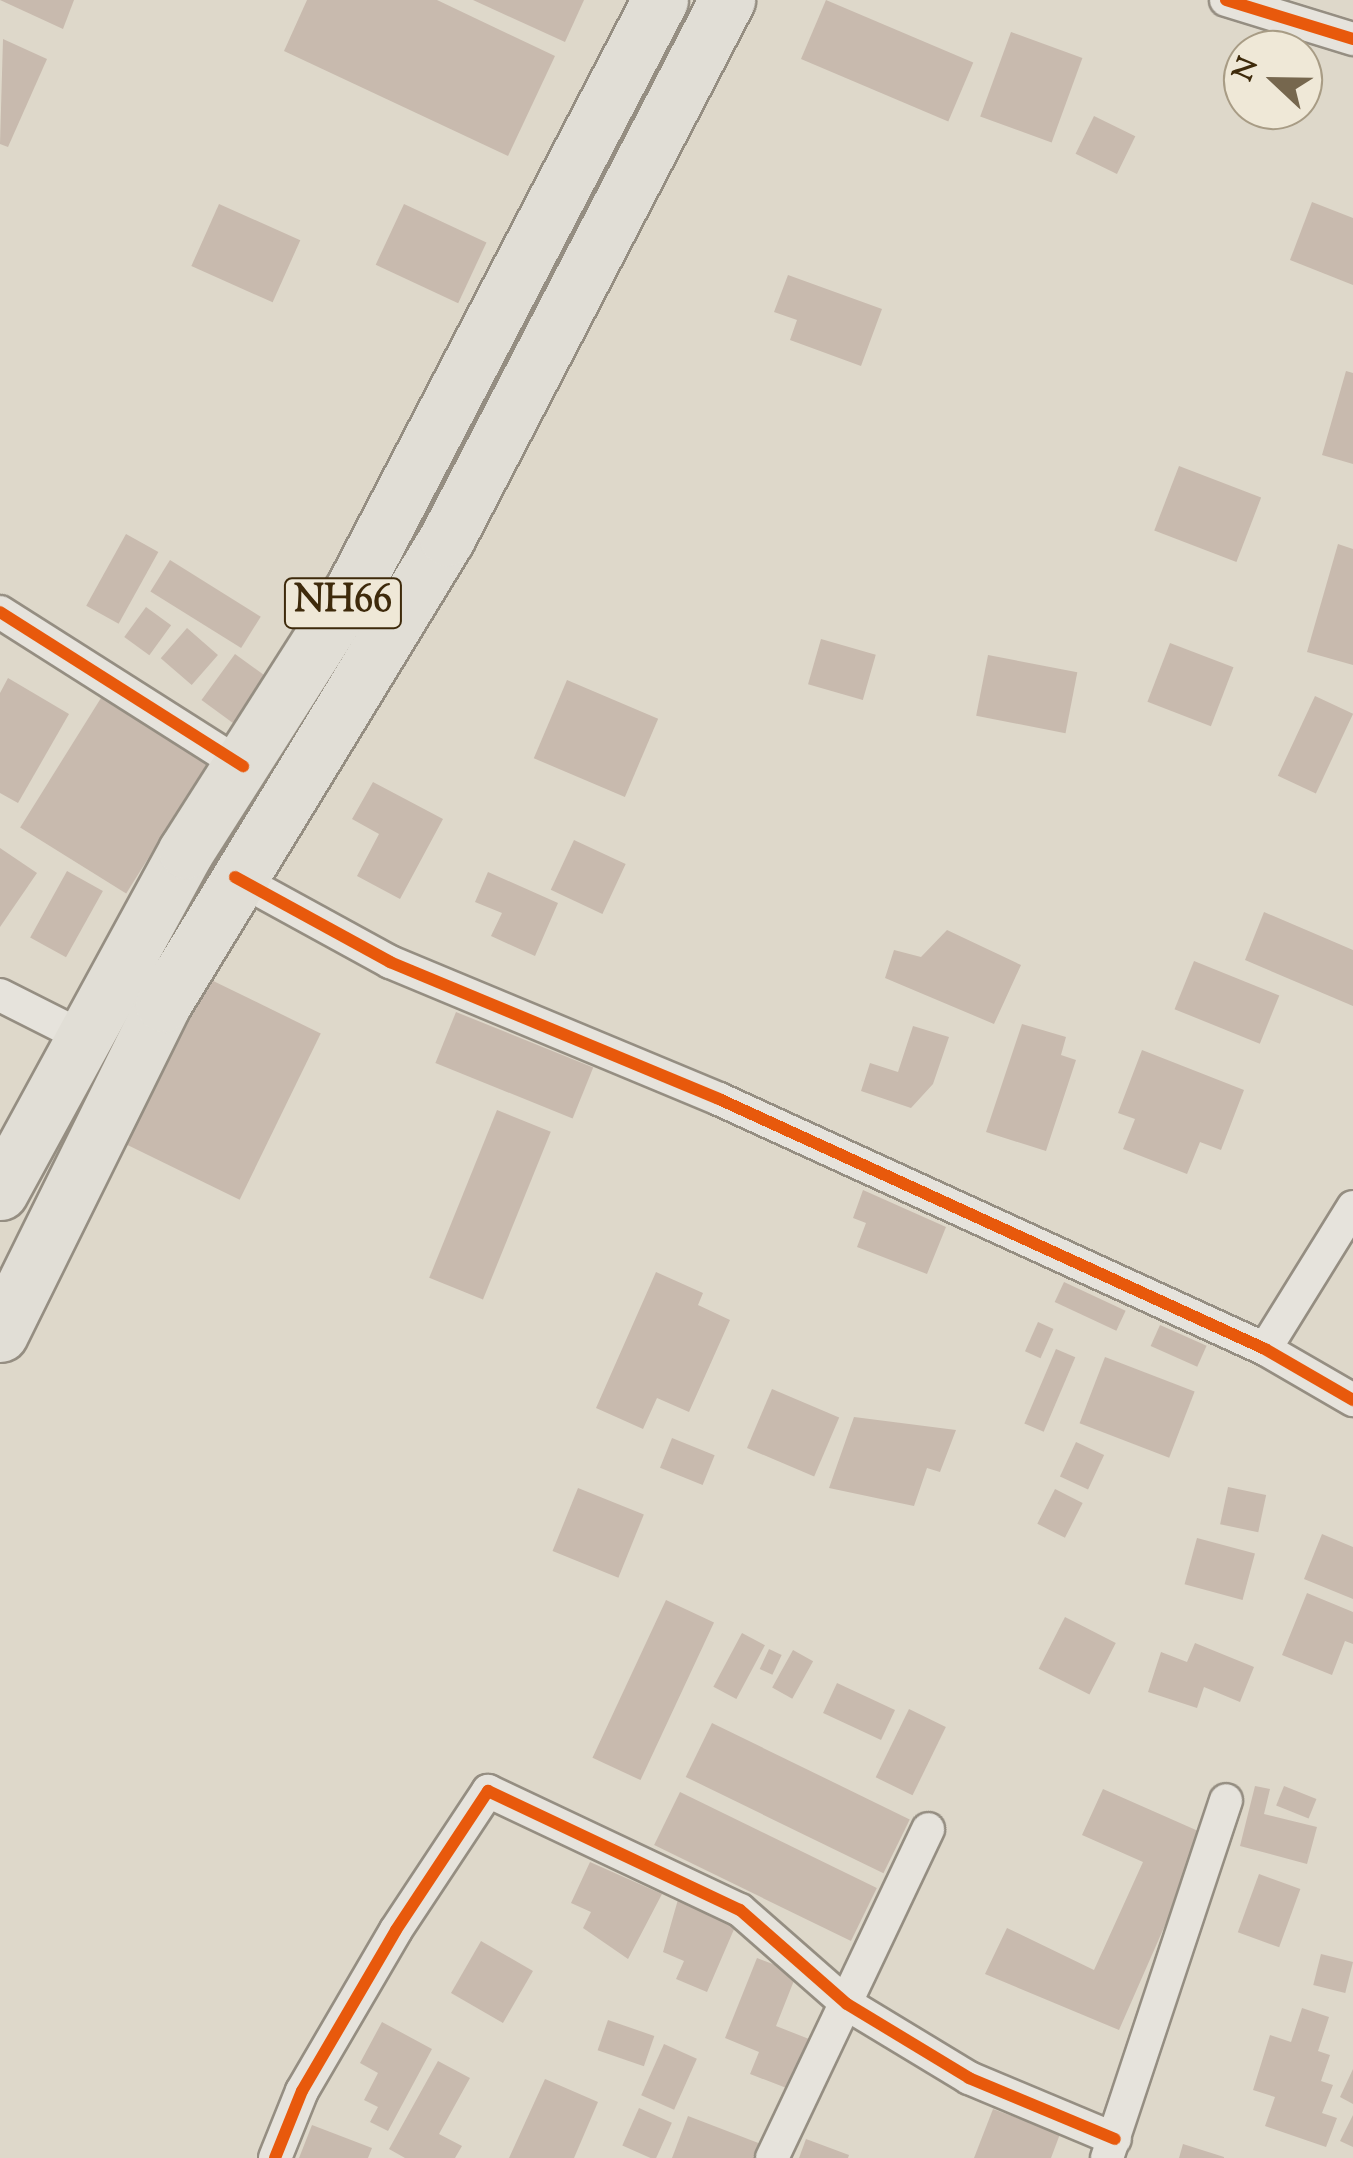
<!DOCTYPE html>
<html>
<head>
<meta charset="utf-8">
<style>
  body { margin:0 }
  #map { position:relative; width:1353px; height:2158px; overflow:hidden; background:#ded8ca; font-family:"Sorts Mill Goudy",serif }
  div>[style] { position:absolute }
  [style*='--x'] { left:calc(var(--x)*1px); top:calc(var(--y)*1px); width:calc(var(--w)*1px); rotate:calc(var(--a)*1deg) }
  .building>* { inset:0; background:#c8baae; transform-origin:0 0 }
  .roads { filter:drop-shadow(2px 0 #958e82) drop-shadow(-2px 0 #958e82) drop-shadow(0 2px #958e82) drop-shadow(0 -2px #958e82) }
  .street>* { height:32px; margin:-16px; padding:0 16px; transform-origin:16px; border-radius:16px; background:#e6e3dc }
  .highway>* { height:55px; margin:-27.5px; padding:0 27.5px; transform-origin:27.5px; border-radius:27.5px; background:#e1ded6 }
  .cycleway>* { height:12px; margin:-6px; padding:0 6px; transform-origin:6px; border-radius:6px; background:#e8590c }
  span { translate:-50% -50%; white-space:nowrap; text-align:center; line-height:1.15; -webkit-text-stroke:10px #efe8d7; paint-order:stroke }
  .shield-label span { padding:2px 8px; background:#efe8d7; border:2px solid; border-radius:8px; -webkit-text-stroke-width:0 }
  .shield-label { font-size:38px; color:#3e2a0b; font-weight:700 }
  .north { position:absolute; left:1223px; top:30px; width:100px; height:100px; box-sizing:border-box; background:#efe8d7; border:2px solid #a89c85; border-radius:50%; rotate:292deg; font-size:28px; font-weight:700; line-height:40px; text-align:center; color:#3e2a0b }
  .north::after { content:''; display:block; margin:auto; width:35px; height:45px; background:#76674e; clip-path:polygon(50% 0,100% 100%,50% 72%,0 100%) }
</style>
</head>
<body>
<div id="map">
  <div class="building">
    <i style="clip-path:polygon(0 0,74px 0,63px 29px)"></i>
    <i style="clip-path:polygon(307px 0,437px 0,555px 56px,508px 156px,284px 51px)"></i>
    <i style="clip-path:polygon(473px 0,584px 0,565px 42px)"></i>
    <i style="left:826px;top:0;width:160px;height:64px;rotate:23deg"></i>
    <i style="left:1011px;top:32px;width:76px;height:90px;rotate:20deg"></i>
    <i style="clip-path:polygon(3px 39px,47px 59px,8px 147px,0 144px)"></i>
    <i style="left:1094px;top:116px;width:46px;height:42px;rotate:26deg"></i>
    <i style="clip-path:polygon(1312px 202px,1353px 218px,1353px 285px,1290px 260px)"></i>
    <i style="left:219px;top:204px;width:89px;height:68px;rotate:24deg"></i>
    <i style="left:404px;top:204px;width:91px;height:67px;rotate:25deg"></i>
    <i style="clip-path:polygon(788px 275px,882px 309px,861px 366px,790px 340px,797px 320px,774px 312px)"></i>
    <i style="clip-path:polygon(1346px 371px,1353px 373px,1353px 464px,1322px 455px)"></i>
    <i style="left:1179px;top:466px;width:88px;height:69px;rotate:21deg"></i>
    <i style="left:126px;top:534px;width:37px;height:82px;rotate:29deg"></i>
    <i style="clip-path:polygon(1338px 544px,1353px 549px,1353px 665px,1307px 652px)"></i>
    <i style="left:170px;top:560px;width:107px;height:37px;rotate:32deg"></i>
    <i style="left:146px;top:607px;width:31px;height:37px;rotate:36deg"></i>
    <i style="left:187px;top:628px;width:41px;height:40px;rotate:41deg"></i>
    <i style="left:821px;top:639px;width:57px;height:47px;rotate:16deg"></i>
    <i style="left:1170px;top:643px;width:68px;height:63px;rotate:21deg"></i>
    <i style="left:235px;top:654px;width:41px;height:57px;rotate:36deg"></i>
    <i style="left:988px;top:655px;width:91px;height:62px;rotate:11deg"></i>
    <i style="clip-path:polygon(8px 678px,69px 714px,18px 803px,0 793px,0 693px)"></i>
    <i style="left:567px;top:680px;width:99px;height:85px;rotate:23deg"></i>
    <i style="left:106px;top:690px;width:125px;height:162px;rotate:32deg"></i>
    <i style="left:1315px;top:696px;width:42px;height:88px;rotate:25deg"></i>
    <i style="clip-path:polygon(373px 782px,443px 819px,400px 899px,357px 876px,379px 834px,352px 819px)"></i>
    <i style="left:574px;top:840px;width:57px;height:55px;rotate:25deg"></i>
    <i style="clip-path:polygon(0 848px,37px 873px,0 927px)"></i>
    <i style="left:67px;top:871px;width:41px;height:76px;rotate:29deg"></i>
    <i style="clip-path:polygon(488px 872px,558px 903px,535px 956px,491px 936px,502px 913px,475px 902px)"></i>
    <i style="clip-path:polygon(1264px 912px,1353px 950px,1353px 1006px,1245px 960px)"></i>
    <i style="clip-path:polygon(947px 930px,1021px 965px,994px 1024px,885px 978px,894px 950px,921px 957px)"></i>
    <i style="left:1194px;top:961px;width:92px;height:52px;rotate:22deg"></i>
    <i style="left:203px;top:976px;width:131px;height:185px;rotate:26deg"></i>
    <i style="left:456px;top:1012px;width:148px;height:55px;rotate:22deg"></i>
    <i style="clip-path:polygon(1022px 1024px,1066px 1037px,1061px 1055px,1076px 1060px,1046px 1151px,986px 1132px)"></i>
    <i style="clip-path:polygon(913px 1026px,949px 1037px,933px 1084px,911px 1108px,861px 1091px,870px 1063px,898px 1072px)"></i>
    <i style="clip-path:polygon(1142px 1050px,1244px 1090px,1221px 1150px,1200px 1142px,1187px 1174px,1123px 1149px,1135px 1119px,1118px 1113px)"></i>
    <i style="left:497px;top:1110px;width:58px;height:181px;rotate:22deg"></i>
    <i style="clip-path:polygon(863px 1190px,946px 1227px,927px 1274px,857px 1247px,866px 1223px,853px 1218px)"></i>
    <i style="clip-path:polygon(656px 1272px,703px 1293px,698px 1305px,730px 1320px,689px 1412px,657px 1398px,643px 1429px,596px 1408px)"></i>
    <i style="left:1064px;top:1282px;width:68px;height:22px;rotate:25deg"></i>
    <i style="left:1038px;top:1322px;width:17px;height:32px;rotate:24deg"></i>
    <i style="left:1160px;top:1325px;width:51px;height:23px;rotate:24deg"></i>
    <i style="left:1056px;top:1349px;width:21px;height:81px;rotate:23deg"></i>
    <i style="left:1105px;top:1357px;width:96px;height:71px;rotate:21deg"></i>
    <i style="left:772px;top:1389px;width:73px;height:64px;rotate:23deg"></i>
    <i style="clip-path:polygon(854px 1417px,956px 1430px,940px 1472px,927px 1468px,914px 1506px,829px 1488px)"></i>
    <i style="left:672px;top:1438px;width:46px;height:32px;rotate:22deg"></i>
    <i style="left:1076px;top:1442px;width:31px;height:38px;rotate:25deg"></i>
    <i style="left:1228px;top:1487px;width:39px;height:38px;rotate:12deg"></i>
    <i style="left:578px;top:1488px;width:71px;height:68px;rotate:22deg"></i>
    <i style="left:1055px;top:1489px;width:31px;height:39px;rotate:27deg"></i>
    <i style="clip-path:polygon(1322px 1534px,1353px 1547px,1353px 1599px,1304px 1579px)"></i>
    <i style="left:1197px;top:1538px;width:60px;height:48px;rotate:15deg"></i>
    <i style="clip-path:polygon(1307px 1593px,1353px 1612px,1353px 1644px,1345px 1641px,1332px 1675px,1282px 1655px)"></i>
    <i style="left:666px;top:1600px;width:53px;height:174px;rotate:25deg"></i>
    <i style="left:1065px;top:1617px;width:57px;height:58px;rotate:27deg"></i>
    <i style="left:742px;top:1633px;width:26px;height:61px;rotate:28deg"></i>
    <i style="clip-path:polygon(1195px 1643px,1254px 1667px,1240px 1702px,1204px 1687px,1197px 1708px,1148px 1692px,1161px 1652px,1187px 1662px)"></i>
    <i style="left:769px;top:1649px;width:14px;height:22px;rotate:25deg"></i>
    <i style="left:793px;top:1650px;width:23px;height:43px;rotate:29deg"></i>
    <i style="left:837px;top:1683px;width:64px;height:33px;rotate:25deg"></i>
    <i style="left:909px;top:1709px;width:41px;height:76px;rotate:26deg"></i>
    <i style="left:712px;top:1723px;width:220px;height:60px;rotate:26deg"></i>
    <i style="clip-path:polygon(1255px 1786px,1270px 1789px,1264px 1814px,1317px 1827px,1307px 1864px,1240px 1846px)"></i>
    <i style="left:1284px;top:1786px;width:35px;height:21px;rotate:22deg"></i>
    <i style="clip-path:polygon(1103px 1789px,1205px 1834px,1119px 2030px,985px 1974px,1007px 1928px,1094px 1970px,1143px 1862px,1082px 1835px)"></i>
    <i style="left:680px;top:1792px;width:219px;height:59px;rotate:26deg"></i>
    <i style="clip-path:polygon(590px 1862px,662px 1894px,628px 1959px,583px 1928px,591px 1912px,571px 1903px)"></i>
    <i style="left:1259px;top:1874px;width:44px;height:62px;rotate:20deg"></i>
    <i style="clip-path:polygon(679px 1896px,738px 1920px,707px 1992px,676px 1979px,684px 1961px,663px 1952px)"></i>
    <i style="left:481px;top:1941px;width:60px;height:60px;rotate:30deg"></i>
    <i style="left:1321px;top:1954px;width:33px;height:32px;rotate:14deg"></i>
    <i style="clip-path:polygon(757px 1958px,797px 1973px,776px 2026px,809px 2039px,789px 2089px,750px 2074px,759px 2052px,725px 2038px)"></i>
    <i style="clip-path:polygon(1302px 2008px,1329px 2017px,1318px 2051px,1330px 2055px,1321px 2081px,1333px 2085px,1322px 2113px,1337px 2118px,1326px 2147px,1265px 2126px,1275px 2097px,1253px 2090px,1270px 2035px,1291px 2042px)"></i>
    <i style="left:608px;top:2020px;width:49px;height:32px;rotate:19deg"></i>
    <i style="clip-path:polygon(382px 2022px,432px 2049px,388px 2131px,370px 2122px,378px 2107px,364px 2100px,378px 2073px,360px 2063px)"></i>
    <i style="left:664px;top:2044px;width:36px;height:56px;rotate:24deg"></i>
    <i style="clip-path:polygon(438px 2061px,470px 2078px,439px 2134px,462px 2146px,455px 2158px,405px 2158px,389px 2149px)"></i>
    <i style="clip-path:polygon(1353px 2069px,1353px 2104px,1340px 2097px)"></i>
    <i style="clip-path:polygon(545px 2079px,598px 2102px,574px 2158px,509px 2158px)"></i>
    <i style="left:639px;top:2108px;width:36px;height:41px;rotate:24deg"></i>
    <i style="clip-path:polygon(993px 2109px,1060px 2134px,1051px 2158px,974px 2158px)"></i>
    <i style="clip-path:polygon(1353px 2115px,1353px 2147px,1340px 2141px)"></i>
    <i style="clip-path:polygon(688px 2116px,761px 2144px,756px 2158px,672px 2158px)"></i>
    <i style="clip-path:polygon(312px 2125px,372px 2148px,368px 2158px,299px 2158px)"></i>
    <i style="clip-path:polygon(806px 2139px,849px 2155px,848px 2158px,799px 2158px)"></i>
    <i style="clip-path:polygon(1183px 2144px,1224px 2157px,1224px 2158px,1179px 2158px)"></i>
  </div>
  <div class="roads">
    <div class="street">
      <i style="--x:1226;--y:0;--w:133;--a:17.1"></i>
      <i style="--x:0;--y:612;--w:288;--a:32.4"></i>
      <i style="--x:235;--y:877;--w:177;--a:28.7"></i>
      <i style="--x:390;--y:962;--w:356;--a:22.6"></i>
      <i style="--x:719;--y:1099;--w:601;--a:24.6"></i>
      <i style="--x:1265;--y:1349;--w:102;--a:30.1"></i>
      <i style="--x:0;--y:995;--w:95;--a:26.8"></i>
      <i style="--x:1265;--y:1349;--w:167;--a:-58.2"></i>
      <i style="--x:275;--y:2158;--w:72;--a:-68.1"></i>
      <i style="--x:302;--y:2091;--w:186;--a:-59.7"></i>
      <i style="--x:396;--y:1930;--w:167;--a:-56.5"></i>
      <i style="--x:488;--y:1791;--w:279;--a:25.3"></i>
      <i style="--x:740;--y:1910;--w:142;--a:41.3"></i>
      <i style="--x:847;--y:2004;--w:143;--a:31.2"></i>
      <i style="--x:969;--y:2078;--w:158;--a:22.7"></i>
      <i style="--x:772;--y:2158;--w:364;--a:-64.6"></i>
      <i style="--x:1107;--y:2158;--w:377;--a:-71.6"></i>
    </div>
    <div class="highway">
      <i style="--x:0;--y:1192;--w:388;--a:-61.4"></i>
      <i style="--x:186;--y:851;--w:313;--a:-57.5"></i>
      <i style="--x:354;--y:587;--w:662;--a:-62.47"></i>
      <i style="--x:0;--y:1334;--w:368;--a:-63.7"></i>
      <i style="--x:163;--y:1004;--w:546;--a:-58.64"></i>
      <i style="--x:447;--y:538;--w:607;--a:-62.51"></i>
    </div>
  </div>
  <div class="cycleway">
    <i style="--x:1226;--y:0;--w:133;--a:17.1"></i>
    <i style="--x:0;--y:612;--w:288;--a:32.4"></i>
    <i style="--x:235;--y:877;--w:177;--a:28.7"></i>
    <i style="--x:390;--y:962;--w:356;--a:22.6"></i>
    <i style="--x:719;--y:1099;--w:601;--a:24.6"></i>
    <i style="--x:1265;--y:1349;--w:102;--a:30.1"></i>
    <i style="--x:275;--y:2158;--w:72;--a:-68.1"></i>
    <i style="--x:302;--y:2091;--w:186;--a:-59.7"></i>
    <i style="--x:396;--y:1930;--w:167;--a:-56.5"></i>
    <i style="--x:488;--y:1791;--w:279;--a:25.3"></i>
    <i style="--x:740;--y:1910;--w:142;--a:41.3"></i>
    <i style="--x:847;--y:2004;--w:143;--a:31.2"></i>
    <i style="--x:969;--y:2078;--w:158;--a:22.7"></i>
  </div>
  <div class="shield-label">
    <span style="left:343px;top:603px">NH66</span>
  </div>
  <div class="north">N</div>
</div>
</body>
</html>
